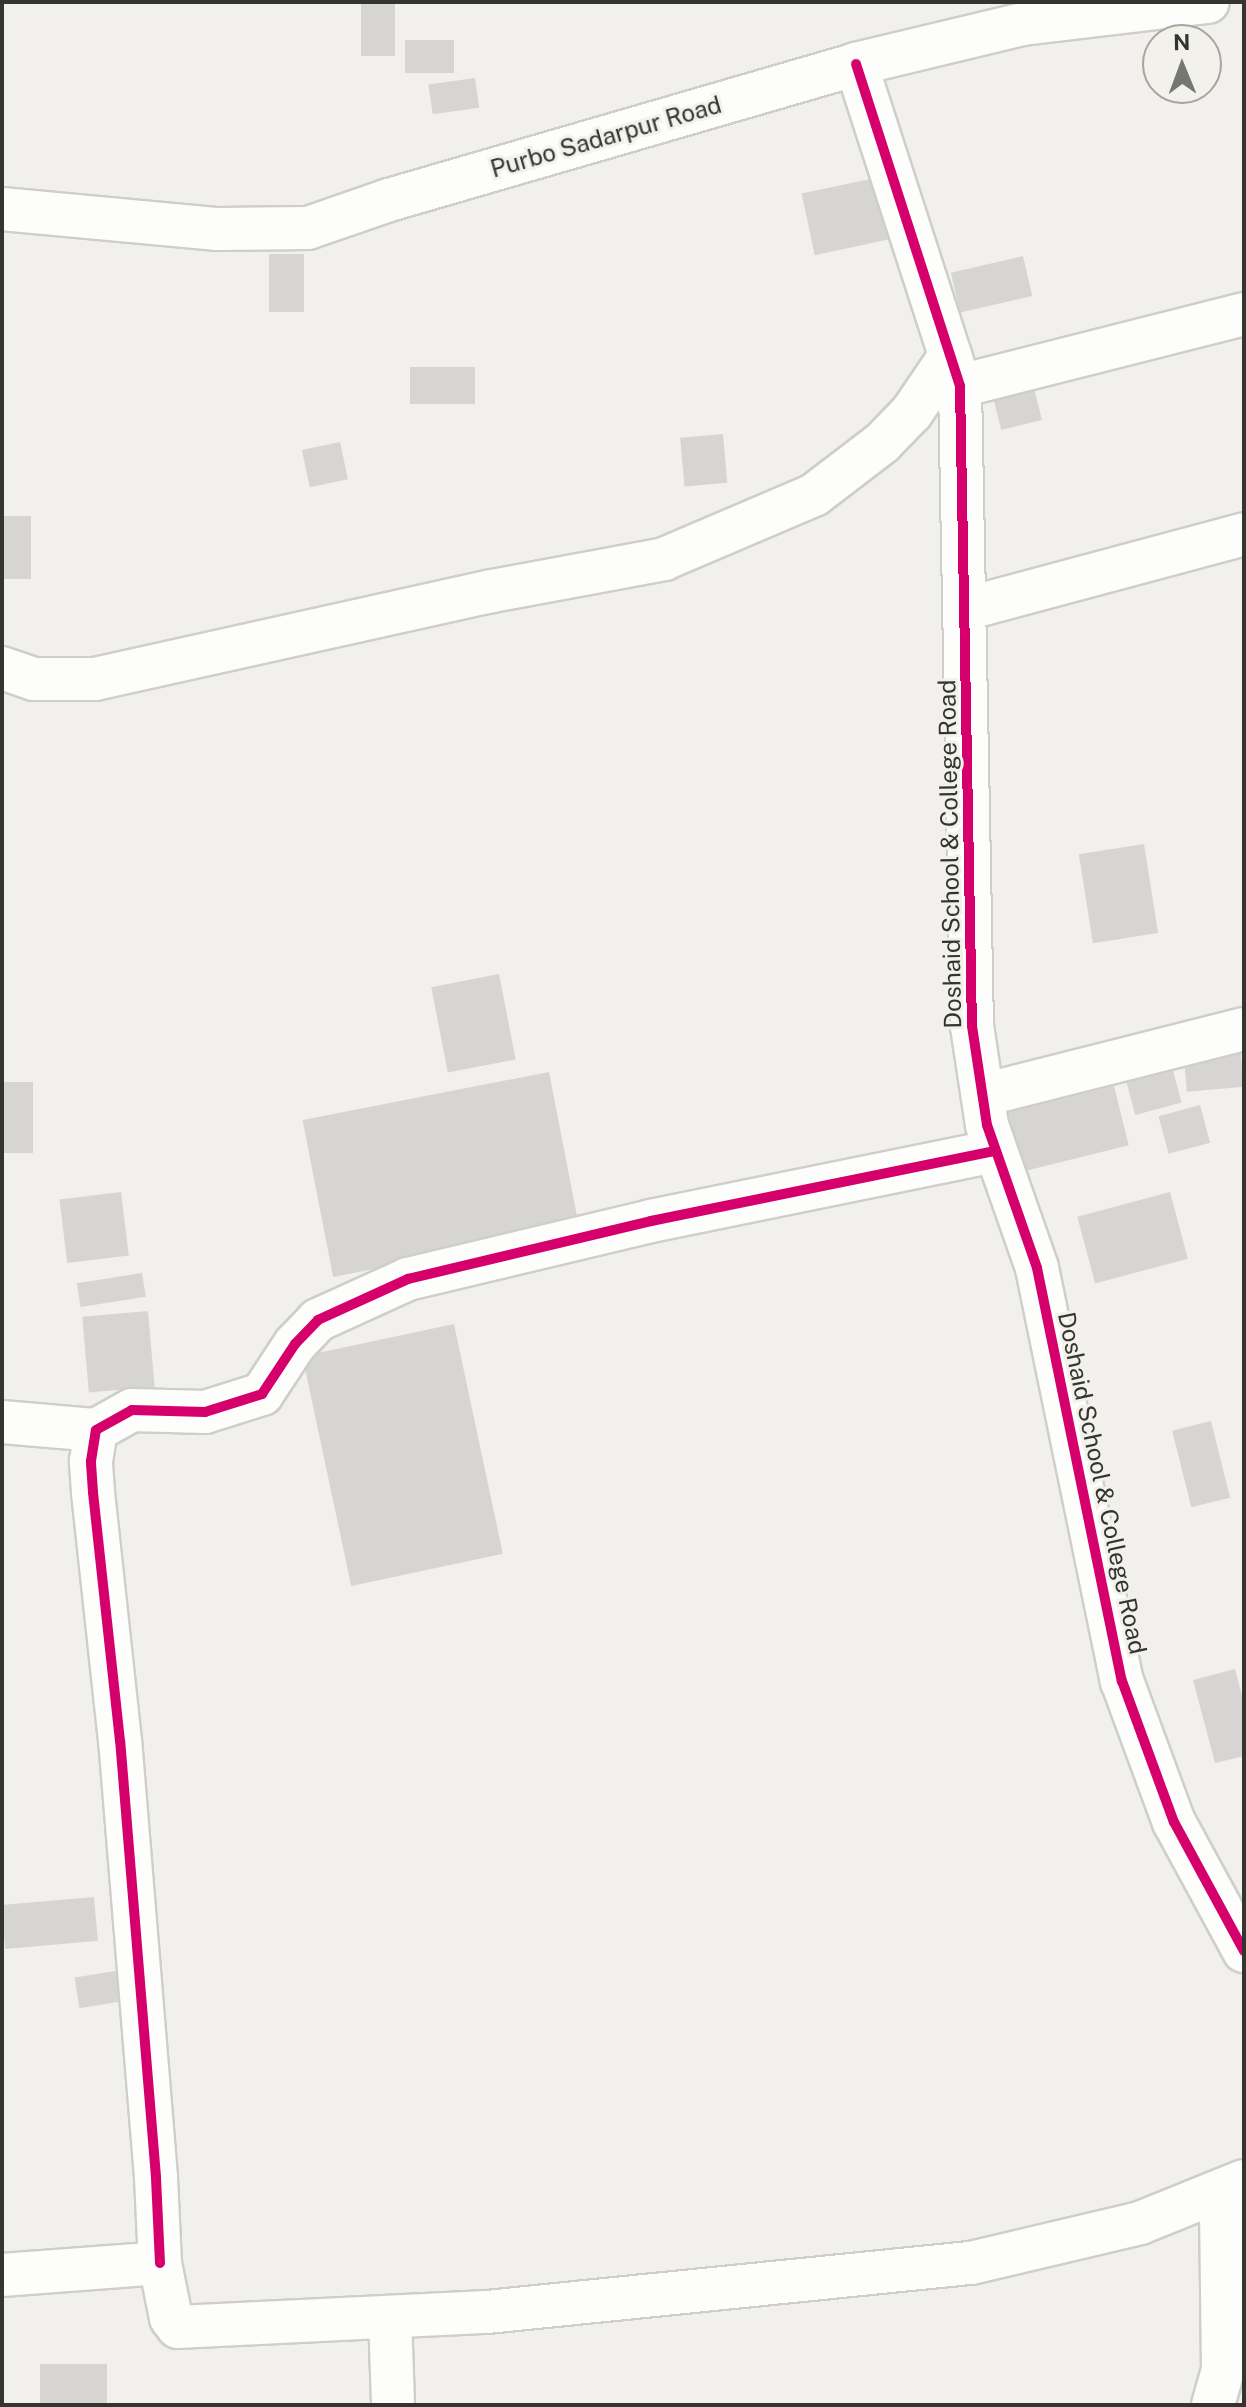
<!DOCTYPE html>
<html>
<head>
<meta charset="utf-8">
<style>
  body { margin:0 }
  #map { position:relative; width:1246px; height:2407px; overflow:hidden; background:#f1f0ec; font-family:"Public Sans",sans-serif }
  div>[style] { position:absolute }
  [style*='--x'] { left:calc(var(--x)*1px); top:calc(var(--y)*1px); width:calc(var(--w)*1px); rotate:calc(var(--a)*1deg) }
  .building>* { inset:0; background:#d7d5d3; transform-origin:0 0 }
  .roads { filter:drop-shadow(2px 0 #cececb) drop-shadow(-2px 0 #cececb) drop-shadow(0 2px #cececb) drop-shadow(0 -2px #cececb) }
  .street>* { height:42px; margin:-21px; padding:0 21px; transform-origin:21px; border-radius:21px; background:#fdfdfc }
  .cycleway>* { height:10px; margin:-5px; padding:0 5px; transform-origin:5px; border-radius:5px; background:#d6006c }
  span { translate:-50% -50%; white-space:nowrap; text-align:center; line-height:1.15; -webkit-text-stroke:6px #f2f1eb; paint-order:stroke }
  .street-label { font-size:24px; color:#343431 }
  .frame { position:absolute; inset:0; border:4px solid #343431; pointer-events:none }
  .north { position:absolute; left:1142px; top:24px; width:80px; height:80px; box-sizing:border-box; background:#f2f1eb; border:2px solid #a6a5a1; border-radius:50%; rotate:359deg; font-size:22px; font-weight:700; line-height:32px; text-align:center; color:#343431 }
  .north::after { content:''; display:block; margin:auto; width:28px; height:36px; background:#767672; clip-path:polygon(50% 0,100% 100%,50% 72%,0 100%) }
</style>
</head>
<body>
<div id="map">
  <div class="building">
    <i style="left:361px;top:2px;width:34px;height:54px"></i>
    <i style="left:405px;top:40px;width:49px;height:33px"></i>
    <i style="left:475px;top:78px;width:30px;height:47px;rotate:82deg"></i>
    <i style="left:875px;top:178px;width:63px;height:75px;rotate:78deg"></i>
    <i style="left:269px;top:254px;width:35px;height:58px"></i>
    <i style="left:1023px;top:256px;width:41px;height:74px;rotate:77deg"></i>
    <i style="left:410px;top:367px;width:65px;height:37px"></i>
    <i style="left:1033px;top:384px;width:37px;height:42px;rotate:76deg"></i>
    <i style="left:723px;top:434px;width:49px;height:43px;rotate:85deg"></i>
    <i style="left:340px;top:442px;width:38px;height:39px;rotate:78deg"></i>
    <i style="left:2px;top:516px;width:29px;height:63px"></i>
    <i style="left:1144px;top:844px;width:90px;height:66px;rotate:81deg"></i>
    <i style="left:499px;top:974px;width:87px;height:69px;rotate:79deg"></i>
    <i style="left:1240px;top:1045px;width:42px;height:57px;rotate:85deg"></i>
    <i style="left:1171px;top:1063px;width:41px;height:48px;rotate:75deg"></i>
    <i style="left:549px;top:1072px;width:160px;height:251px;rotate:79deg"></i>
    <i style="left:2px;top:1082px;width:31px;height:71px"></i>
    <i style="left:1114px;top:1086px;width:61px;height:109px;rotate:76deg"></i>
    <i style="left:1200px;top:1105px;width:39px;height:43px;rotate:75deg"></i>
    <i style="left:121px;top:1192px;width:64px;height:62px;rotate:83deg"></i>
    <i style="left:1170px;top:1192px;width:69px;height:96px;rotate:75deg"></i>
    <i style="left:142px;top:1273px;width:24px;height:66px;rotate:81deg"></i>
    <i style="left:148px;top:1311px;width:76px;height:66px;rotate:85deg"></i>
    <i style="left:454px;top:1324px;width:235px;height:155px;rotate:78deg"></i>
    <i style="left:1211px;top:1421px;width:79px;height:40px;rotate:76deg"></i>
    <i style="clip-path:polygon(1235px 1669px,1244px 1703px,1244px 1756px,1215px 1763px,1193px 1680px)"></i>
    <i style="left:94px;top:1897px;width:44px;height:93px;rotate:85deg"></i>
    <i style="left:122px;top:1970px;width:31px;height:48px;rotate:81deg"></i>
    <i style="left:40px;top:2364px;width:67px;height:41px"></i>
  </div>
  <div class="roads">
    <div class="street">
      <i style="--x:856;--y:64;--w:338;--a:72.1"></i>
      <i style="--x:960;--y:386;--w:640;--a:88.93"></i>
      <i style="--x:972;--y:1026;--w:100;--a:81.4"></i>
      <i style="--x:987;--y:1125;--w:151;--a:70.7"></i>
      <i style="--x:1037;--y:1268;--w:422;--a:78.4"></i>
      <i style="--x:1122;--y:1681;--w:150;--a:69.8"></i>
      <i style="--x:1174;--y:1822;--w:147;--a:61.5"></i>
      <i style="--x:2;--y:209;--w:217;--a:5.3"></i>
      <i style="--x:218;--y:229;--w:90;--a:-0.6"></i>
      <i style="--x:308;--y:228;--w:86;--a:-19.1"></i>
      <i style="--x:389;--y:200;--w:486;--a:-16.2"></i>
      <i style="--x:856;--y:64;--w:172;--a:-13.5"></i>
      <i style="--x:1023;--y:24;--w:186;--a:-6.8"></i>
      <i style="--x:960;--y:386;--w:293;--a:-14.2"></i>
      <i style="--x:965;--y:609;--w:289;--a:-15"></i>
      <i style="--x:2;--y:668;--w:34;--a:19"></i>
      <i style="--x:34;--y:679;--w:61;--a:0"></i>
      <i style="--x:95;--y:679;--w:407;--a:-12.5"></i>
      <i style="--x:492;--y:591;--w:175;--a:-10.5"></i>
      <i style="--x:664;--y:559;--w:163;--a:-23.1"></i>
      <i style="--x:814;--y:495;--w:86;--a:-37.4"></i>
      <i style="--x:882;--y:443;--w:43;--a:-45.9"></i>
      <i style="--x:912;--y:412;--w:68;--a:-55.8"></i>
      <i style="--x:983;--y:1095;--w:269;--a:-14.2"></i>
      <i style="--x:2;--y:1422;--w:94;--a:4.9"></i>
      <i style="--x:160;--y:2263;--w:86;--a:-92.7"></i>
      <i style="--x:156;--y:2177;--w:437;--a:-94.7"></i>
      <i style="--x:120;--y:1741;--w:250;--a:-96.2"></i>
      <i style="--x:93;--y:1492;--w:31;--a:-94"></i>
      <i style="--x:91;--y:1461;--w:31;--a:-81"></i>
      <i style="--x:96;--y:1430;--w:41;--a:-29.1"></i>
      <i style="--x:132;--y:1410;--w:73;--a:1.6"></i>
      <i style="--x:205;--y:1412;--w:60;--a:-17.5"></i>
      <i style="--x:262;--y:1394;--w:60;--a:-56.6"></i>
      <i style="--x:295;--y:1344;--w:33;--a:-46"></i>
      <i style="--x:318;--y:1320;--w:99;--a:-24.5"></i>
      <i style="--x:408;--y:1279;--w:250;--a:-13.4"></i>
      <i style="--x:651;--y:1221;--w:350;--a:-11.5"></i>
      <i style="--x:2;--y:2275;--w:158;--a:-4.3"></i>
      <i style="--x:160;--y:2263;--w:56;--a:78.7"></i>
      <i style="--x:171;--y:2318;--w:11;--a:52"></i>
      <i style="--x:178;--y:2327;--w:309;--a:-2.8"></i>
      <i style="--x:487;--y:2312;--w:486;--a:-5.8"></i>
      <i style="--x:971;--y:2263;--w:174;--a:-13.3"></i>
      <i style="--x:1140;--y:2223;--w:112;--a:-22"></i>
      <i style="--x:390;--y:2317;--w:88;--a:88"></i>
      <i style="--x:1213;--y:2405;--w:36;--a:-74"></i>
      <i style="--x:1223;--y:2370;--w:153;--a:-90.7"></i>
      <i style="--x:1221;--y:2217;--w:33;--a:-70"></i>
    </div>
  </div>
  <div class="cycleway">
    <i style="--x:856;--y:64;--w:338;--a:72.1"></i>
    <i style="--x:960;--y:386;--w:640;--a:88.93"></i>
    <i style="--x:972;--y:1026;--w:100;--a:81.4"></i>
    <i style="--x:987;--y:1125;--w:151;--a:70.7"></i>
    <i style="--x:1037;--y:1268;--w:422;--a:78.4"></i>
    <i style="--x:1122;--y:1681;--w:150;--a:69.8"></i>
    <i style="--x:1174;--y:1822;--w:147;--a:61.5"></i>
    <i style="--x:160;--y:2263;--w:86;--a:-92.7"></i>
    <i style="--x:156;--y:2177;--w:437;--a:-94.7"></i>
    <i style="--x:120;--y:1741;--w:250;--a:-96.2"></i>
    <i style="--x:93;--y:1492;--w:31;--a:-94"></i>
    <i style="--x:91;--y:1461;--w:31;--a:-81"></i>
    <i style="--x:96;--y:1430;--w:41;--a:-29.1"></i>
    <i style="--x:132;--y:1410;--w:73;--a:1.6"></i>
    <i style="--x:205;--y:1412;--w:60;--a:-17.5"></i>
    <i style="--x:262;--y:1394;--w:60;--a:-56.6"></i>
    <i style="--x:295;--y:1344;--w:33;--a:-46"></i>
    <i style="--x:318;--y:1320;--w:99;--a:-24.5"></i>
    <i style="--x:408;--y:1279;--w:250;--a:-13.4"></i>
    <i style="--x:651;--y:1221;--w:350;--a:-11.5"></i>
  </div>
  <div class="street-label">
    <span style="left:606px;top:137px;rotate:-16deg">Purbo Sadarpur Road</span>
    <span style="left:950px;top:854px;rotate:-91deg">Doshaid School &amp; College Road</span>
    <span style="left:1102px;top:1483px;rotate:78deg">Doshaid School &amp; College Road</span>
  </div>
  <div class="frame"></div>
  <div class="north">N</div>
</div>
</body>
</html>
